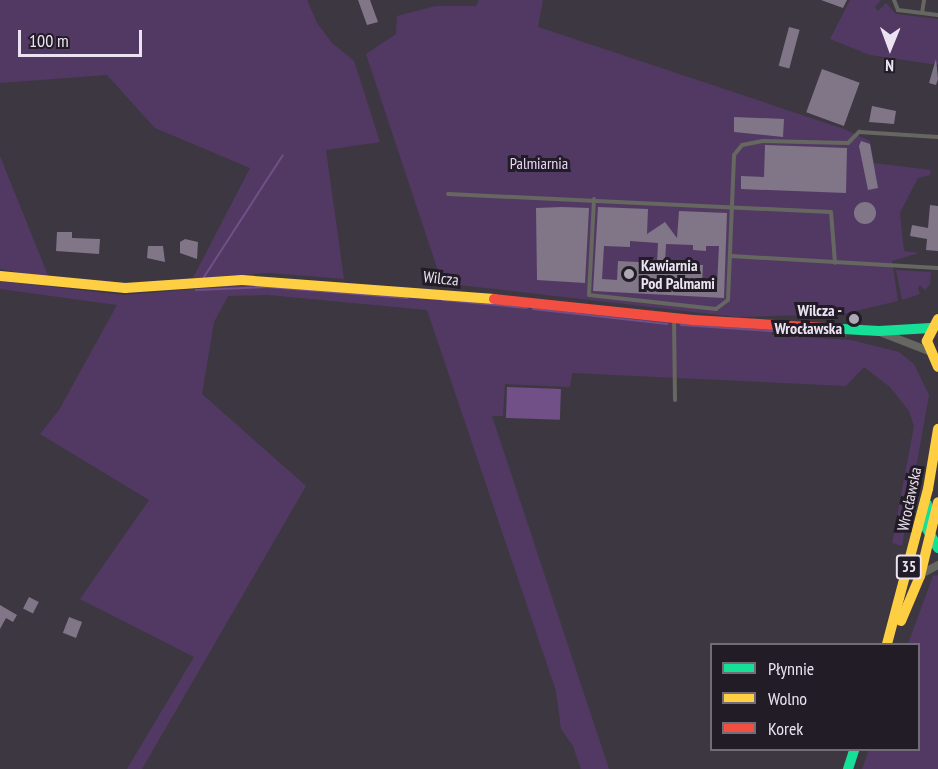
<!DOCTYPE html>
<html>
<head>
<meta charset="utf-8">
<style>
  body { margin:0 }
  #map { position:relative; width:938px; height:769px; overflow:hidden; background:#3d3742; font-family:"PT Sans Narrow",sans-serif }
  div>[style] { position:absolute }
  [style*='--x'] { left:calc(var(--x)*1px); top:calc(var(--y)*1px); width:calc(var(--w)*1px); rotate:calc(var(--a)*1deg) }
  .green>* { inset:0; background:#523963 }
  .water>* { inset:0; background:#705086; transform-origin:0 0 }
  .stream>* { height:2px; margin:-1px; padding:0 1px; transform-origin:1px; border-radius:1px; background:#705086 }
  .building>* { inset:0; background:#807688; transform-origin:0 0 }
  .round { border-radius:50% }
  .lane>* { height:4px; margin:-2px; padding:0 2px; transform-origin:2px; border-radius:2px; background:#666760 }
  .street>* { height:8px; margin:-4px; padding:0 4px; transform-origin:4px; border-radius:4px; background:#666760 }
  .fast>* { height:10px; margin:-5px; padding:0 5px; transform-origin:5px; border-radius:5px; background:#16e098 }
  .slow>* { height:10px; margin:-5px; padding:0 5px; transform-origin:5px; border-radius:5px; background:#ffcf43 }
  .jam>* { height:10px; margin:-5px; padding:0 5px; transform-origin:5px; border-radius:5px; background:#f24e42 }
  .dots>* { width:16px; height:16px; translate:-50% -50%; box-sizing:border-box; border:3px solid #221c26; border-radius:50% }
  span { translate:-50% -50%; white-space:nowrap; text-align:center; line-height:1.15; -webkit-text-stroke:6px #221c26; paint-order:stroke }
  .shield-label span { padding:2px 4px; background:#221c26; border:2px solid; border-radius:4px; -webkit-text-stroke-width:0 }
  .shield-label { font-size:15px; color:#ebe3f1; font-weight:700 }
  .park-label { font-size:16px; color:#e9d6f9 }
  .poi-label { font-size:16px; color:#ebe3f1; font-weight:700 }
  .left { translate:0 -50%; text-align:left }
  .right { translate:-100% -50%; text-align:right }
  .street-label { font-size:16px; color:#ebe3f1 }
  .legend { position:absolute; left:710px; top:643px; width:210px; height:108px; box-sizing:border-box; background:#221c26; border:2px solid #726c77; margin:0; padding:8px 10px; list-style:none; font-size:18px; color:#ebe3f1 }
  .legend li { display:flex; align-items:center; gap:12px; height:30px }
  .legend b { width:30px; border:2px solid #726c77 }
  .north { position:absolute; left:860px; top:18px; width:60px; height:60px; -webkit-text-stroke:4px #221c26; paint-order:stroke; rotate:181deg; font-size:16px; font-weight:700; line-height:24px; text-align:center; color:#ebe3f1 }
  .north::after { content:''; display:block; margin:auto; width:21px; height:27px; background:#ebe3f1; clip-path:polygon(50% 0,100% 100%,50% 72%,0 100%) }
  .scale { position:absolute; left:18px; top:30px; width:124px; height:27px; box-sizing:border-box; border:3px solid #ebe3f1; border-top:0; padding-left:8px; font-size:18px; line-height:21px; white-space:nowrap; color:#ebe3f1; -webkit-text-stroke:4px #221c26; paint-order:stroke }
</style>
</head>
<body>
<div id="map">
  <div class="green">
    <i style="clip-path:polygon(0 0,307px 0,317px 23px,332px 43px,354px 61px,380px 142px,326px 150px,344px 279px,270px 273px,193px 278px,250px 168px,155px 128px,107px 75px,0 83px)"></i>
    <i style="clip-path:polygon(479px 0,543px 0,538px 27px,844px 129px,870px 141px,874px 163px,931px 170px,930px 175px,918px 178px,900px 213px,904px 251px,919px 253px,892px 261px,898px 301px,843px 314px,737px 317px,442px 283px,366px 54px,396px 34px,397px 16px,436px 6px,476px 6px)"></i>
    <i style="clip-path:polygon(850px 0,881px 0,875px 7px,878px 11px,886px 3px,896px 14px,938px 19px,938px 65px,870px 55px,830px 39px)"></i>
    <i style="clip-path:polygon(0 156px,49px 278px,0 269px)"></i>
    <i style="clip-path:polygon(896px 270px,931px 272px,930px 284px,925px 290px,920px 285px,918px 288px,920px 294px,902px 300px)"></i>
    <i style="clip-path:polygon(0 281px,124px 295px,241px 285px,423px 296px,771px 330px,772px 335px,851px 340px,899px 352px,914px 364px,929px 395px,902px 546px,892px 543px,914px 426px,909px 411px,890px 387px,864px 367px,846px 386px,572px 373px,570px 387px,505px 384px,503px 416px,492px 416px,609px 769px,581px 769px,573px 746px,561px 729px,556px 691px,427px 310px,268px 295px,228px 296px,214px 322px,202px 394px,306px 486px,142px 769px,127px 769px,194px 657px,80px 599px,149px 500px,40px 434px,59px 410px,117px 305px,0 289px)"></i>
    <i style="clip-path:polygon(938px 575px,938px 769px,862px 769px,869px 750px,918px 750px,918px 644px,908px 644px,933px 576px)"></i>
  </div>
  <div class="water">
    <i style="left:507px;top:387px;width:54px;height:31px;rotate:2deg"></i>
  </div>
  <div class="stream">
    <i style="--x:204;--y:277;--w:145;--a:-57.1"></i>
    <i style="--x:196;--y:290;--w:72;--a:-2.4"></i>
    <i style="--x:268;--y:287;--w:140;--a:4.5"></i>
    <i style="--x:443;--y:300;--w:84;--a:5.4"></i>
    <i style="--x:533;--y:309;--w:135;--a:6.4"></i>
    <i style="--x:681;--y:325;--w:165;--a:3.8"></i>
  </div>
  <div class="building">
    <i style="clip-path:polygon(358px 0,370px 0,378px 22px,367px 25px)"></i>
    <i style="clip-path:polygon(821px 0,847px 0,843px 8px)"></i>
    <i style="left:789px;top:27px;width:11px;height:40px;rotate:15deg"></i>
    <i style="clip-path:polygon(936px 59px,938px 79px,936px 85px,929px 83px)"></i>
    <i style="left:822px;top:69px;width:40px;height:46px;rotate:20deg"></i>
    <i style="clip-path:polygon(872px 106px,896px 111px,894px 124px,869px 122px)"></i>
    <i style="clip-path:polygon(734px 117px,784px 119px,783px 137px,734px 132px)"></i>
    <i style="clip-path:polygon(861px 141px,870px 144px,878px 188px,868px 190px,859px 146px)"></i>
    <i style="clip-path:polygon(765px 145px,847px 148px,846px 193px,741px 189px,741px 176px,764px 177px)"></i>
    <i class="round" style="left:854px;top:202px;width:22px;height:22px"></i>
    <i style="clip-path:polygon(930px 205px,938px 206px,938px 251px,926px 250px,927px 239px,910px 236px,912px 225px,928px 228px)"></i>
    <i style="clip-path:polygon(562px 207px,589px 208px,585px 283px,537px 280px,536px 208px)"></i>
    <i style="clip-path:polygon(evenodd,598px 207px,648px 209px,647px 234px,665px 222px,677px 238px,679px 211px,727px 213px,724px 298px,593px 291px,598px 207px,630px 241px,658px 243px,657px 263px,618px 261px,617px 280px,602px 279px,604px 246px,630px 247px,630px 241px,598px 207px,666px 244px,693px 245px,693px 250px,706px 251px,706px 246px,719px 246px,717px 285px,702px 284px,703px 265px,665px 264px,666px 244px)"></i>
    <i style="clip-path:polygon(57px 232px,72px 232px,72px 238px,100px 239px,99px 254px,56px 251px)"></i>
    <i style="clip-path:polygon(185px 239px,198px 242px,197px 259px,180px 253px,180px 242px)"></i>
    <i style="clip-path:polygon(148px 246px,163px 246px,165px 262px,147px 258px)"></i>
    <i style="left:29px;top:597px;width:11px;height:13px;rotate:27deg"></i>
    <i style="clip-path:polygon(0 605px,17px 615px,13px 622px,6px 618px,0 629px)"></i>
    <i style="left:69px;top:617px;width:14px;height:17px;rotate:21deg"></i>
  </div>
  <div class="lane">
    <i style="--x:894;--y:0;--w:11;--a:68"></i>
    <i style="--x:898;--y:10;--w:40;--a:7.1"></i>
    <i style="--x:922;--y:13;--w:13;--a:-81"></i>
    <i style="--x:448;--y:194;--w:383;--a:2.7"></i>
    <i style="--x:831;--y:212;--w:51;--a:85.5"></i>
    <i style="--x:594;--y:199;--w:96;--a:93"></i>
    <i style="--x:589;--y:295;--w:128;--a:6.3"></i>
    <i style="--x:716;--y:309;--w:15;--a:-37"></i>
    <i style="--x:728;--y:300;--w:145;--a:-87.6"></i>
    <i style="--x:734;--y:155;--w:13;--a:-51"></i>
    <i style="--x:742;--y:145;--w:21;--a:-11"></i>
    <i style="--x:763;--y:141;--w:85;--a:1.3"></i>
    <i style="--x:848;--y:143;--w:16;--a:-45"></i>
    <i style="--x:859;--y:132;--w:79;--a:3.6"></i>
    <i style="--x:731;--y:256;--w:207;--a:3.3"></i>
    <i style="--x:674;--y:319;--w:81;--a:89.3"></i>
  </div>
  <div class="street">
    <i style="--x:880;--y:332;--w:53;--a:21.2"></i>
    <i style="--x:923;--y:573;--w:17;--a:-28"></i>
  </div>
  <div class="fast">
    <i style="--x:825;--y:328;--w:54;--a:3.2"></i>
    <i style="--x:879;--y:331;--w:52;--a:-3.3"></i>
    <i style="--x:927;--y:504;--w:25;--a:90"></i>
    <i style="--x:927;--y:529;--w:22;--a:60"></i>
    <i style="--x:848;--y:769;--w:20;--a:-72"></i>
  </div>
  <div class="slow">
    <i style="--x:0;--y:276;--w:126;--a:5.5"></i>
    <i style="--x:125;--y:288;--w:117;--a:-3.9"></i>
    <i style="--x:242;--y:280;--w:253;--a:4.3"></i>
    <i style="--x:938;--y:319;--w:25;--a:117"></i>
    <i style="--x:927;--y:341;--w:28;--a:67"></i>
    <i style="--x:901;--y:621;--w:49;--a:-67.1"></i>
    <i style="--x:920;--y:576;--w:76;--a:-76.3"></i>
    <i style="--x:887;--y:644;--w:160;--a:-75.2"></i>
    <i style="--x:928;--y:489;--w:61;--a:-80.5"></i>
  </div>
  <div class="jam">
    <i style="--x:494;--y:299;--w:200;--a:6"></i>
    <i style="--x:693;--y:320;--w:132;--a:3.5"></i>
  </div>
  <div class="dots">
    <i style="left:629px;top:274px;background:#aea7b4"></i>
    <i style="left:854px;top:319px;background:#aea7b4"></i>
  </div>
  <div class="shield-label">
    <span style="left:909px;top:567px">35</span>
  </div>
  <div class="park-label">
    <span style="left:539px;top:163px">Palmiarnia</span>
  </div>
  <div class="poi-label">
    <span class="left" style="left:641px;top:274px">Kawiarnia<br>Pod Palmami</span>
    <span class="right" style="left:842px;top:319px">Wilcza -<br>Wrocławska</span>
  </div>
  <div class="street-label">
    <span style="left:441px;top:278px;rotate:6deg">Wilcza</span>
    <span style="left:909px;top:499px;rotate:-78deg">Wrocławska</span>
  </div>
  <ul class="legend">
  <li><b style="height:8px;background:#16e098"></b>Płynnie</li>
  <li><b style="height:8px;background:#ffcf43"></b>Wolno</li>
  <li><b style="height:8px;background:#f24e42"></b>Korek</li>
  </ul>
  <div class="north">N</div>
  <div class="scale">100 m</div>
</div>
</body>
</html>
